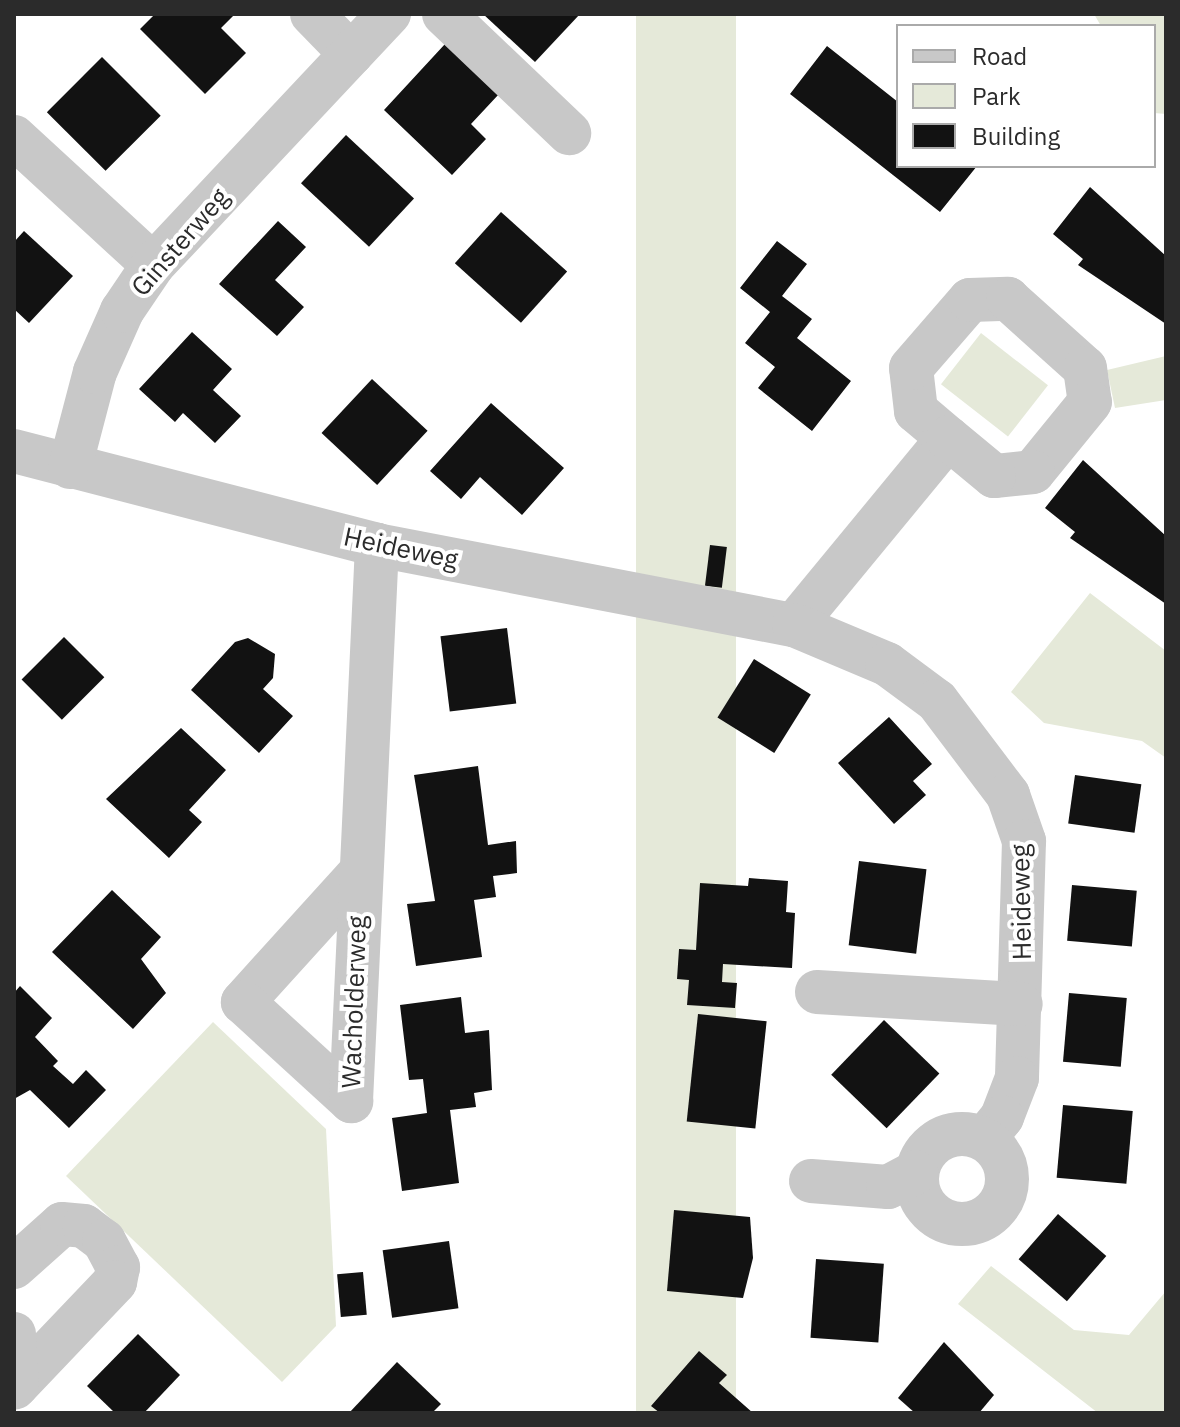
<!DOCTYPE html>
<html>
<head>
<meta charset="utf-8">
<style>
  body { margin:0 }
  #map { position:relative; width:1180px; height:1427px; overflow:hidden; background:#fff; font-family:"IBM Plex Sans",sans-serif }
  div>[style] { position:absolute }
  [style*='--x'] { left:calc(var(--x)*1px); top:calc(var(--y)*1px); width:calc(var(--w)*1px); rotate:calc(var(--a)*1deg) }
  .green>* { inset:0; background:#e5e9d9; transform-origin:0 0 }
  .building>* { inset:0; background:#121212; transform-origin:0 0 }
  .minor>* { height:44px; margin:-22px; padding:0 22px; transform-origin:22px; border-radius:22px; background:#c8c8c8 }
  .minor>.ring { margin:-22px; padding:0; box-sizing:content-box; background:none; border:44px solid #c8c8c8; border-radius:50% }
  span { translate:-50% -50%; white-space:nowrap; text-align:center; line-height:1.15; -webkit-text-stroke:8px #fff; paint-order:stroke }
  .street-label { font-size:26px; color:#2b2b2b }
  .frame { position:absolute; inset:0; border:16px solid #2b2b2b; pointer-events:none }
  .legend { position:absolute; left:896px; top:24px; width:260px; height:144px; box-sizing:border-box; background:#fff; border:2px solid #aaa; margin:0; padding:10px 14px; list-style:none; font-size:24px; color:#2b2b2b }
  .legend li { display:flex; align-items:center; gap:16px; height:40px }
  .legend b { width:40px; border:2px solid #aaa }
</style>
</head>
<body>
<div id="map">
  <div class="green">
    <i style="left:636px;top:14px;width:100px;height:1403px"></i>
    <i style="clip-path:polygon(1094px 14px,1166px 14px,1166px 114px,1154px 113px,1154px 26px,1101px 26px)"></i>
    <i style="left:981px;top:333px;width:85px;height:65px;rotate:38deg"></i>
    <i style="clip-path:polygon(1166px 356px,1166px 400px,1115px 408px,1107px 370px)"></i>
    <i style="clip-path:polygon(1090px 593px,1166px 651px,1166px 758px,1142px 741px,1044px 723px,1011px 692px)"></i>
    <i style="clip-path:polygon(213px 1022px,326px 1129px,336px 1326px,282px 1382px,66px 1176px)"></i>
    <i style="clip-path:polygon(991px 1266px,1074px 1330px,1129px 1335px,1166px 1291px,1166px 1413px,1098px 1413px,958px 1304px)"></i>
  </div>
  <div class="building">
    <i style="clip-path:polygon(155px 14px,235px 14px,221px 28px,246px 53px,205px 94px,140px 29px)"></i>
    <i style="clip-path:polygon(483px 14px,580px 14px,535px 62px)"></i>
    <i style="clip-path:polygon(445px 44px,499px 94px,471px 124px,486px 139px,452px 175px,384px 110px)"></i>
    <i style="clip-path:polygon(827px 46px,898px 102px,898px 166px,977px 166px,940px 212px,790px 94px)"></i>
    <i style="left:102px;top:57px;width:83px;height:78px;rotate:45deg"></i>
    <i style="left:346px;top:135px;width:93px;height:66px;rotate:43deg"></i>
    <i style="clip-path:polygon(1090px 187px,1166px 256px,1166px 324px,1078px 265px,1083px 259px,1053px 234px)"></i>
    <i style="left:501px;top:212px;width:89px;height:69px;rotate:42deg"></i>
    <i style="clip-path:polygon(278px 221px,306px 247px,275px 280px,304px 307px,277px 336px,219px 284px)"></i>
    <i style="clip-path:polygon(24px 231px,73px 276px,29px 323px,14px 309px,14px 242px)"></i>
    <i style="clip-path:polygon(777px 241px,807px 264px,782px 296px,812px 319px,797px 338px,851px 381px,812px 431px,758px 388px,775px 367px,745px 343px,770px 312px,740px 288px)"></i>
    <i style="clip-path:polygon(192px 332px,232px 369px,213px 390px,241px 416px,215px 443px,183px 413px,175px 422px,139px 389px)"></i>
    <i style="left:372px;top:379px;width:76px;height:74px;rotate:43deg"></i>
    <i style="clip-path:polygon(491px 403px,564px 468px,522px 515px,480px 477px,461px 499px,430px 471px)"></i>
    <i style="clip-path:polygon(1083px 460px,1166px 536px,1166px 604px,1070px 538px,1075px 532px,1045px 508px)"></i>
    <i style="left:710px;top:545px;width:17px;height:41px;rotate:7deg"></i>
    <i style="left:507px;top:628px;width:76px;height:67px;rotate:83deg"></i>
    <i style="left:64px;top:637px;width:57px;height:60px;rotate:45deg"></i>
    <i style="clip-path:polygon(248px 638px,275px 654px,273px 678px,263px 689px,293px 716px,259px 753px,191px 690px,235px 642px)"></i>
    <i style="left:754px;top:659px;width:67px;height:69px;rotate:32deg"></i>
    <i style="clip-path:polygon(889px 717px,932px 764px,913px 781px,926px 795px,894px 824px,838px 763px)"></i>
    <i style="clip-path:polygon(181px 728px,226px 770px,189px 810px,202px 822px,169px 858px,106px 799px)"></i>
    <i style="clip-path:polygon(478px 766px,488px 845px,516px 841px,517px 873px,493px 876px,496px 897px,474px 900px,482px 957px,416px 966px,407px 904px,435px 901px,414px 775px)"></i>
    <i style="left:1075px;top:775px;width:67px;height:49px;rotate:8deg"></i>
    <i style="left:859px;top:861px;width:68px;height:85px;rotate:7deg"></i>
    <i style="clip-path:polygon(749px 878px,788px 881px,786px 912px,795px 913px,792px 968px,723px 964px,722px 982px,737px 983px,735px 1008px,687px 1005px,689px 980px,677px 979px,679px 949px,696px 950px,700px 883px,748px 886px)"></i>
    <i style="left:1072px;top:885px;width:65px;height:56px;rotate:5deg"></i>
    <i style="clip-path:polygon(112px 890px,161px 937px,141px 959px,166px 993px,133px 1029px,52px 952px)"></i>
    <i style="clip-path:polygon(20px 986px,52px 1018px,35px 1037px,58px 1061px,53px 1066px,73px 1084px,86px 1070px,106px 1090px,69px 1128px,30px 1090px,14px 1099px,14px 993px)"></i>
    <i style="left:1069px;top:993px;width:58px;height:69px;rotate:5deg"></i>
    <i style="clip-path:polygon(461px 997px,465px 1033px,489px 1030px,492px 1090px,474px 1093px,476px 1107px,450px 1110px,459px 1183px,402px 1191px,392px 1118px,427px 1113px,423px 1079px,409px 1080px,400px 1005px)"></i>
    <i style="left:698px;top:1014px;width:69px;height:108px;rotate:6deg"></i>
    <i style="left:884px;top:1020px;width:77px;height:76px;rotate:44deg"></i>
    <i style="left:1063px;top:1105px;width:70px;height:73px;rotate:5deg"></i>
    <i style="clip-path:polygon(674px 1210px,750px 1217px,753px 1258px,743px 1298px,667px 1291px)"></i>
    <i style="left:1058px;top:1214px;width:64px;height:60px;rotate:41deg"></i>
    <i style="left:449px;top:1241px;width:68px;height:67px;rotate:82deg"></i>
    <i style="left:816px;top:1259px;width:68px;height:79px;rotate:4deg"></i>
    <i style="left:363px;top:1272px;width:43px;height:26px;rotate:85deg"></i>
    <i style="clip-path:polygon(138px 1334px,180px 1375px,144px 1413px,115px 1413px,87px 1386px)"></i>
    <i style="clip-path:polygon(944px 1342px,994px 1395px,979px 1413px,915px 1413px,898px 1398px)"></i>
    <i style="clip-path:polygon(699px 1351px,727px 1375px,719px 1383px,753px 1413px,660px 1413px,651px 1406px)"></i>
    <i style="clip-path:polygon(397px 1362px,441px 1404px,432px 1413px,349px 1413px)"></i>
  </div>
  <div class="minor">
    <i style="--x:312;--y:14;--w:56;--a:45.7"></i>
    <i style="--x:444;--y:14;--w:173;--a:43.6"></i>
    <i style="--x:14;--y:137;--w:189;--a:42.6"></i>
    <i style="--x:14;--y:451;--w:375;--a:14.5"></i>
    <i style="--x:377;--y:545;--w:425;--a:10.9"></i>
    <i style="--x:794;--y:625;--w:242;--a:-50.5"></i>
    <i style="--x:948;--y:438;--w:42;--a:-139.8"></i>
    <i style="--x:916;--y:411;--w:43;--a:-96.6"></i>
    <i style="--x:911;--y:368;--w:90;--a:-49.1"></i>
    <i style="--x:970;--y:300;--w:38;--a:-2"></i>
    <i style="--x:1008;--y:299;--w:103;--a:41.9"></i>
    <i style="--x:1085;--y:368;--w:34;--a:82"></i>
    <i style="--x:1090;--y:402;--w:90;--a:129.2"></i>
    <i style="--x:1033;--y:472;--w:39;--a:174"></i>
    <i style="--x:994;--y:476;--w:60;--a:-140.4"></i>
    <i style="--x:70;--y:467;--w:98;--a:-75.3"></i>
    <i style="--x:95;--y:372;--w:67;--a:-66.1"></i>
    <i style="--x:122;--y:311;--w:55;--a:-56"></i>
    <i style="--x:153;--y:265;--w:345;--a:-46.8"></i>
    <i style="--x:794;--y:625;--w:101;--a:22.8"></i>
    <i style="--x:887;--y:664;--w:62;--a:36.5"></i>
    <i style="--x:937;--y:701;--w:118;--a:52.9"></i>
    <i style="--x:1008;--y:795;--w:49;--a:70.8"></i>
    <i style="--x:1024;--y:841;--w:237;--a:91.7"></i>
    <i style="--x:1017;--y:1078;--w:42;--a:111"></i>
    <i style="--x:1002;--y:1117;--w:28;--a:129"></i>
    <i style="--x:359;--y:874;--w:173;--a:132.2"></i>
    <i style="--x:243;--y:1002;--w:147;--a:42.5"></i>
    <i style="--x:351;--y:1101;--w:557;--a:-87.32"></i>
    <i style="--x:817;--y:992;--w:204;--a:3.4"></i>
    <i class="ring" style="left:917px;top:1134px;width:46px;height:46px"></i>
    <i style="--x:811;--y:1181;--w:77;--a:4.5"></i>
    <i style="--x:888;--y:1187;--w:32;--a:-28"></i>
    <i style="--x:14;--y:1267;--w:64;--a:-41.9"></i>
    <i style="--x:62;--y:1224;--w:22;--a:5"></i>
    <i style="--x:84;--y:1226;--w:25;--a:37"></i>
    <i style="--x:104;--y:1241;--w:30;--a:62"></i>
    <i style="--x:118;--y:1267;--w:15;--a:101"></i>
    <i style="--x:115;--y:1282;--w:146;--a:133.6"></i>
    <i style="--x:14;--y:1334;--w:51;--a:86.6"></i>
  </div>
  <div class="street-label">
    <span style="left:180px;top:242px;rotate:-49deg">Ginsterweg</span>
    <span style="left:401px;top:548px;rotate:12deg">Heideweg</span>
    <span style="left:1021px;top:902px;rotate:-91deg">Heideweg</span>
    <span style="left:354px;top:1002px;rotate:-88deg">Wacholderweg</span>
  </div>
  <div class="frame"></div>
  <ul class="legend">
  <li><b style="height:10px;background:#c8c8c8"></b>Road</li>
  <li><b style="height:22px;background:#e5e9d9"></b>Park</li>
  <li><b style="height:22px;background:#121212"></b>Building</li>
  </ul>
</div>
</body>
</html>
